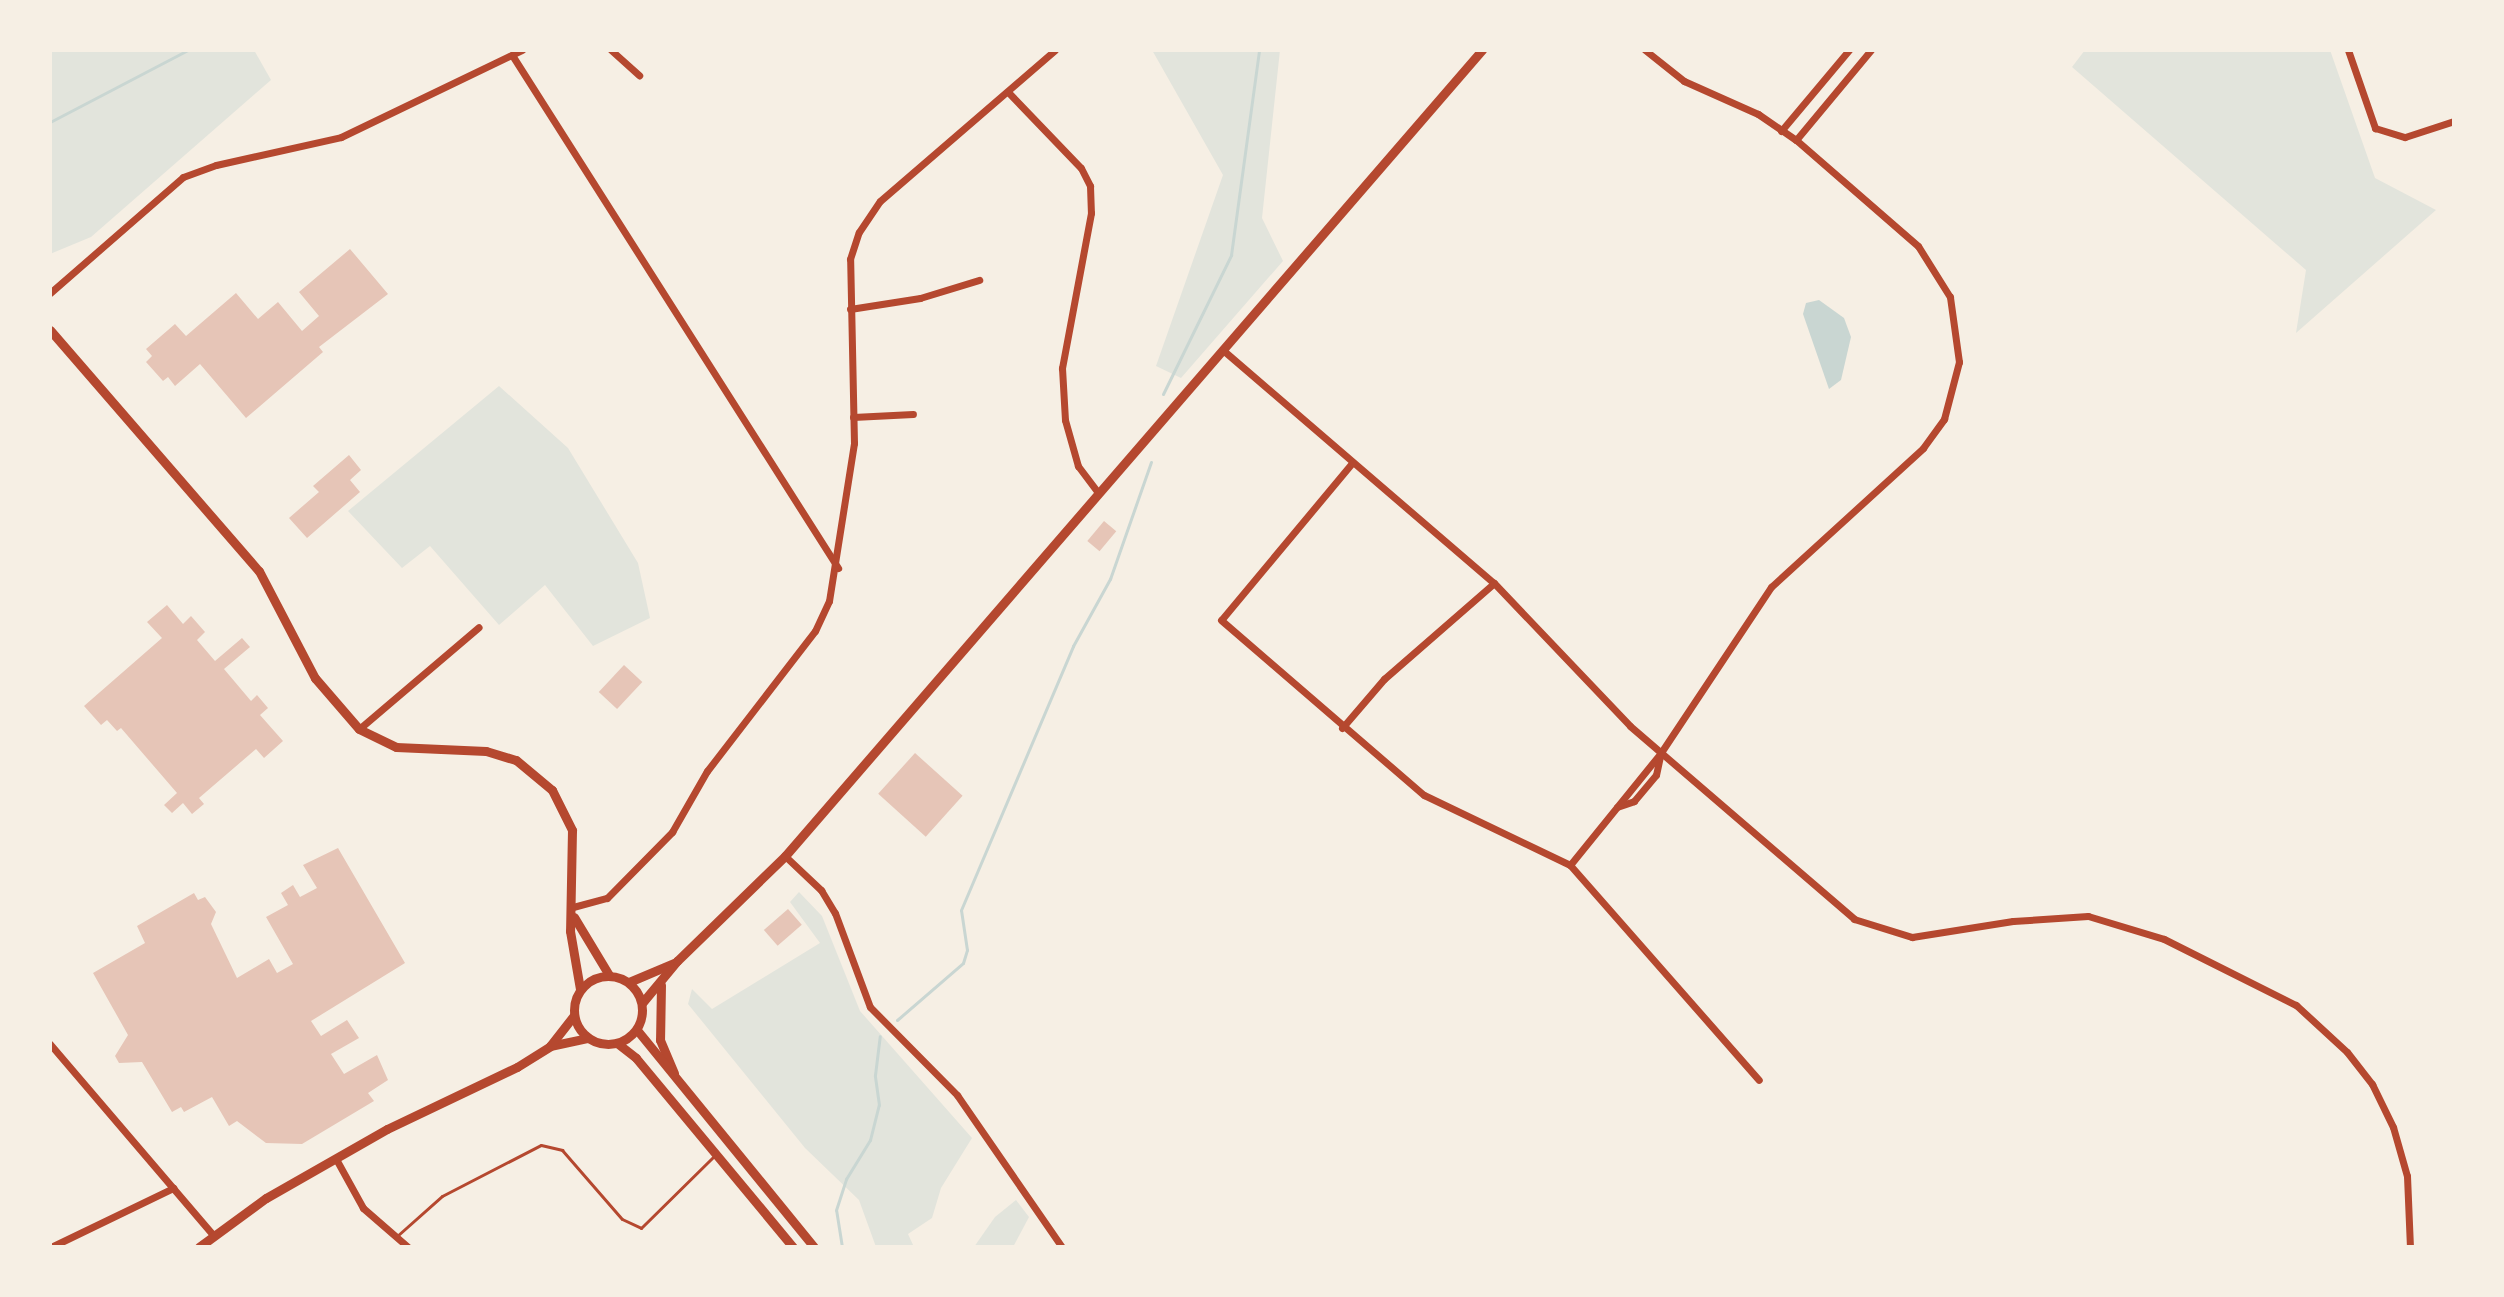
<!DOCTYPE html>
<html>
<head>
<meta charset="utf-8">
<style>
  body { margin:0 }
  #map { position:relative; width:2504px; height:1297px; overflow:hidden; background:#f6efe4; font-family:"Fira Sans Condensed",sans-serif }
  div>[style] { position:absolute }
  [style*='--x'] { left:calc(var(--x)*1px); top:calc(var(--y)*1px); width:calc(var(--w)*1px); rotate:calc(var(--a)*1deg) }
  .green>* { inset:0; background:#e2e4dc }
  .water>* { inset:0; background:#c9d6d2 }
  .stream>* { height:3px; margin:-1.5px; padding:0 1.5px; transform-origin:1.5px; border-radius:1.5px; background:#c9d6d2 }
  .building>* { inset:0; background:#e6c5b7; transform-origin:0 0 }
  .service>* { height:3px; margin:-1.5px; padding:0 1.5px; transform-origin:1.5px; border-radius:1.5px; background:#b5482f }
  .minor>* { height:7px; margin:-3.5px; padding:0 3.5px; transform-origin:3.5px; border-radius:3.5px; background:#b5482f }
  .tertiary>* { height:9px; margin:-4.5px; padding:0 4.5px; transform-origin:4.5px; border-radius:4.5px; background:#b5482f }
  .tertiary>.ring { margin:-4.5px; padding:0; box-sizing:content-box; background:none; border:9px solid #b5482f; border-radius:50% }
  span { translate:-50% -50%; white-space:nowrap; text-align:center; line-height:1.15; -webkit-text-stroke:6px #f6efe4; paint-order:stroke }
  .frame { position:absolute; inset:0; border:52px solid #f6efe4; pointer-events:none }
</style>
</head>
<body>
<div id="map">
  <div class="green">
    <i style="clip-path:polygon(50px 50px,254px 50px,271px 80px,91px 237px,50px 254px)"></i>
    <i style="clip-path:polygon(1152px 50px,1280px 50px,1262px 218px,1283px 261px,1181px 378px,1156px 366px,1223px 175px)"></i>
    <i style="clip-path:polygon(2085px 50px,2330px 50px,2375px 178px,2436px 210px,2296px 333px,2306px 270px,2072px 67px)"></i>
    <i style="clip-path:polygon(499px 386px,568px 448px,638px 563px,650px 618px,593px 646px,545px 585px,499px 625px,430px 546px,402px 568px,348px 511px)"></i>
    <i style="clip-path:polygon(799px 892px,822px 916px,860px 1011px,972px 1138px,941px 1188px,932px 1218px,908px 1234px,914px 1247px,876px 1247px,859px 1200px,805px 1148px,688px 1004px,692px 989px,712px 1009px,820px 943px,790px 902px)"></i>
    <i style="clip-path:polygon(1016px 1200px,1029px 1217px,1013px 1247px,974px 1247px,995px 1217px)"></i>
  </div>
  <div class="water">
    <i style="clip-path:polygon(1819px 300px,1844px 318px,1851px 337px,1841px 380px,1829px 389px,1803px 314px,1806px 303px)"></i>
  </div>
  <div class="stream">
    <i style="--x:50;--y:122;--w:156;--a:-27.6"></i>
    <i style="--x:1163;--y:394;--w:155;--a:-63.9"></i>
    <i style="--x:1231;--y:255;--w:207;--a:-82.2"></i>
    <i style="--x:897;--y:1020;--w:87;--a:-40.8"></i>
    <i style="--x:963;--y:963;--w:14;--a:-73"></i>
    <i style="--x:967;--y:950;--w:40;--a:-98.5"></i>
    <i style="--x:961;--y:910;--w:287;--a:-67"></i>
    <i style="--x:1073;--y:646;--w:77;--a:-61.1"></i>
    <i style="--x:1110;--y:579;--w:124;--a:-70.7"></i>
    <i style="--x:842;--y:1247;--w:37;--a:-99"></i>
    <i style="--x:836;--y:1210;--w:33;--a:-72"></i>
    <i style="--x:846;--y:1179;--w:46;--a:-58.4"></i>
    <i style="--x:870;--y:1140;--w:36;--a:-76"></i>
    <i style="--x:879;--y:1105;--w:30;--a:-98"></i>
    <i style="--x:875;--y:1075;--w:39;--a:-83"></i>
  </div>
  <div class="building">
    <i style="clip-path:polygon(350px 249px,388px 294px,319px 347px,323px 352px,246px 418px,200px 364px,175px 386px,168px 377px,163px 381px,146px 362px,152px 356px,146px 349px,175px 324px,186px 336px,236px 293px,258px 319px,278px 302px,302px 331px,319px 316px,299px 292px)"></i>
    <i style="clip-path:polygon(349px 455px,361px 470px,350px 480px,360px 492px,307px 538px,289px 518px,319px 492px,313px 486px)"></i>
    <i style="left:1104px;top:521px;width:16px;height:26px;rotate:40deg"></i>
    <i style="clip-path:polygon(167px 605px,183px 624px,191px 616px,205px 632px,197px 640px,215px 661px,242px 638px,250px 647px,224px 669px,251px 701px,257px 695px,268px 708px,260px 715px,283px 741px,264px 758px,256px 749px,199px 798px,204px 804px,192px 814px,183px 803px,172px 813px,164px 805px,177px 793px,121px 728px,117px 731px,107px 720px,101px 725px,84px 706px,162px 638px,147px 622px)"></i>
    <i style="left:624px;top:665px;width:25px;height:37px;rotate:43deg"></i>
    <i style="left:915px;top:753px;width:64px;height:55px;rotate:42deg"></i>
    <i style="clip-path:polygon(338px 848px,405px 963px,311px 1021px,321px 1036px,347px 1020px,359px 1038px,331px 1054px,344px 1074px,377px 1055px,388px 1080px,368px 1093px,374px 1101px,302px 1144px,266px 1143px,237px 1121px,229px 1126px,212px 1097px,184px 1112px,181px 1107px,172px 1112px,142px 1062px,119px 1063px,115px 1056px,128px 1035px,93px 973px,145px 943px,137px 926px,194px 893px,198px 900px,205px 897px,216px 912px,211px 924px,237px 978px,269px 959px,277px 973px,293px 964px,266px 917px,288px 905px,281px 893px,293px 885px,300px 897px,317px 888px,303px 865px)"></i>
    <i style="left:788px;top:909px;width:21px;height:32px;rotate:49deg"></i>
  </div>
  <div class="service">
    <i style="--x:397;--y:1236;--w:60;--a:-41.6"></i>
    <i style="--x:442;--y:1196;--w:111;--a:-27.3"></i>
    <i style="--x:541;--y:1145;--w:22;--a:13"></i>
    <i style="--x:562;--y:1150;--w:91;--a:49"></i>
    <i style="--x:622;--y:1219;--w:21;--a:25"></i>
    <i style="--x:641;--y:1228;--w:104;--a:-44.6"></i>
  </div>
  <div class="minor">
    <i style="--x:611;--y:50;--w:38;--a:42"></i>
    <i style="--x:2348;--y:50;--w:83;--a:70.9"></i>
    <i style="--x:2375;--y:128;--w:31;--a:17"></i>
    <i style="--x:2405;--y:137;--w:52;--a:-18.1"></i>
    <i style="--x:512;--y:55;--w:608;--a:57.56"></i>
    <i style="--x:1008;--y:92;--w:105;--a:46.2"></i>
    <i style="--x:1081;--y:168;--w:20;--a:63"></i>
    <i style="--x:1090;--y:186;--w:27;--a:88"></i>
    <i style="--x:1091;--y:213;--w:158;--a:100.6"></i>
    <i style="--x:1062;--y:368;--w:52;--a:86.7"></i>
    <i style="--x:1065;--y:420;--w:48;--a:74.2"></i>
    <i style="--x:1078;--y:466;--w:34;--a:53"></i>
    <i style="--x:1781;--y:131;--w:106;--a:-50"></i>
    <i style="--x:1796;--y:140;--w:117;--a:-50.2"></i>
    <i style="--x:50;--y:293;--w:176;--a:-41.1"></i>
    <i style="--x:183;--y:177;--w:35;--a:-20"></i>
    <i style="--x:216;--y:165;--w:128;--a:-12.6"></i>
    <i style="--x:341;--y:137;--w:201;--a:-25.7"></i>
    <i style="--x:850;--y:309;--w:71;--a:-8.9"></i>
    <i style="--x:920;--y:298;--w:62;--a:-17"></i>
    <i style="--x:1224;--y:351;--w:356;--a:40.7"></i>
    <i style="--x:1494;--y:583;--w:197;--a:46.4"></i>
    <i style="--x:1630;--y:726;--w:296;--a:40.7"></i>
    <i style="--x:1854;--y:919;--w:61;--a:17.2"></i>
    <i style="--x:1912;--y:937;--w:102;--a:-9"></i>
    <i style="--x:2013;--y:921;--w:75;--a:-3.8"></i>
    <i style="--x:2088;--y:916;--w:79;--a:16.8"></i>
    <i style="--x:2164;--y:939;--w:148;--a:26.6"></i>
    <i style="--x:2296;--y:1005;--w:69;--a:42.7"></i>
    <i style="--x:2347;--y:1052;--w:41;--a:52"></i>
    <i style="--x:2372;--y:1084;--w:48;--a:64"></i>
    <i style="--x:2393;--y:1127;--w:51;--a:74.1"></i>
    <i style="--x:2407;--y:1176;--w:71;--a:87.6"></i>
    <i style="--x:853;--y:417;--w:60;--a:-2.9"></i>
    <i style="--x:1352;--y:463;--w:204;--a:129.8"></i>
    <i style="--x:1221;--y:620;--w:268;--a:40.8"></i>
    <i style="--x:1424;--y:795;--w:162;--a:25.6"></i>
    <i style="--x:1570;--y:865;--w:286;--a:48.7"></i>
    <i style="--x:1342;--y:728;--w:65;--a:-49.4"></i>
    <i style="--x:1384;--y:679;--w:146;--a:-41.1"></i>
    <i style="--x:359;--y:729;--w:157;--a:-40.4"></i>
    <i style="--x:1617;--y:807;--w:18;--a:-19"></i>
    <i style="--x:1634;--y:801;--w:34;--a:-50"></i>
    <i style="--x:1656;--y:775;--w:19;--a:-78"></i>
    <i style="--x:785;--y:856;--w:50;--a:43.4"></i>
    <i style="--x:821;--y:890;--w:27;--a:59"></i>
    <i style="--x:835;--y:913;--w:100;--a:69.6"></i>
    <i style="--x:870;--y:1007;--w:124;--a:45.3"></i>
    <i style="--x:957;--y:1095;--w:185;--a:55.4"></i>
    <i style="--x:1570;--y:865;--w:143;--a:-51"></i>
    <i style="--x:1660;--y:754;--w:201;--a:-56.4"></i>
    <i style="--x:1771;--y:587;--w:206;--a:-42.4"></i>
    <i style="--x:1923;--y:448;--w:36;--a:-54"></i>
    <i style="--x:1944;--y:419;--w:59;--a:-75.3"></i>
    <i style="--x:1959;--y:362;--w:66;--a:-97.9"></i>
    <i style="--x:1950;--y:297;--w:60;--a:-122.1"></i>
    <i style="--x:1918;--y:246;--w:162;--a:-139"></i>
    <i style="--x:1796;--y:140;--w:46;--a:-145.6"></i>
    <i style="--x:1758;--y:114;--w:81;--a:-156"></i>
    <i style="--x:1684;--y:81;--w:50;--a:-141.5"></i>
    <i style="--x:573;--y:907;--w:35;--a:-15"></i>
    <i style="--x:607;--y:898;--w:93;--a:-45.4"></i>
    <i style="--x:672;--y:832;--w:70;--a:-60.2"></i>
    <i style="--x:707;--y:771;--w:177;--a:-52.4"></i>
    <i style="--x:815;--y:631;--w:33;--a:-65"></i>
    <i style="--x:829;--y:601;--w:160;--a:-81"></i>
    <i style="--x:854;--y:443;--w:184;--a:-91.2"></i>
    <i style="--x:850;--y:259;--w:28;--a:-72"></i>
    <i style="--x:859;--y:232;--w:37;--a:-56"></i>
    <i style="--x:880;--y:201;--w:231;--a:-40.8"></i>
    <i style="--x:50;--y:1044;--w:251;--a:49.5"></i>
    <i style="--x:336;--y:1159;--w:56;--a:61.1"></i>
    <i style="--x:363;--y:1208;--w:60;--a:40.9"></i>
    <i style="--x:51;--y:1247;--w:136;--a:-25.8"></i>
  </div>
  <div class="tertiary">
    <i style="--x:50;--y:330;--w:319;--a:49.1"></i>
    <i style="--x:259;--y:571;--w:121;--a:62.4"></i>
    <i style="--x:315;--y:678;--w:67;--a:49.2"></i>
    <i style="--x:359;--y:729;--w:41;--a:25.9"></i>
    <i style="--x:396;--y:747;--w:90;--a:2.5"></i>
    <i style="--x:486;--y:751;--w:31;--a:17"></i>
    <i style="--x:516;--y:760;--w:47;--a:39.8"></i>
    <i style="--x:552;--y:790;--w:45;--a:63.4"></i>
    <i style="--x:572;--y:830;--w:101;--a:91.1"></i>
    <i style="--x:570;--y:931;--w:59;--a:80.2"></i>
    <i style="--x:574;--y:917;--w:68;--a:58.9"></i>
    <i class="ring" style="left:574px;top:976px;width:59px;height:59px"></i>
    <i style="--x:629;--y:982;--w:49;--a:-22.9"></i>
    <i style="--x:661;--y:985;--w:55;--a:91"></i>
    <i style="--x:660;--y:1040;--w:36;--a:67"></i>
    <i style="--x:642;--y:1003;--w:55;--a:-50.2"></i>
    <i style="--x:677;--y:961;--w:151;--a:-44.2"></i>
    <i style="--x:785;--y:856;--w:1066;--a:-49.15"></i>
    <i style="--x:637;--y:1030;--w:280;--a:50.8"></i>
    <i style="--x:617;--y:1043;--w:24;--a:38"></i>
    <i style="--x:636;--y:1058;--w:246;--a:50.3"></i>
    <i style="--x:550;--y:1046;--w:39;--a:-12"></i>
    <i style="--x:199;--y:1247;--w:83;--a:-36.2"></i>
    <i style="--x:266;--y:1198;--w:139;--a:-29.7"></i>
    <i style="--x:387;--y:1129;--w:144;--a:-25.5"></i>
    <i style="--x:517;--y:1067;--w:39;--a:-32"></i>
    <i style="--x:550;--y:1046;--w:39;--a:-52"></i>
  </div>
  <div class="frame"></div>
</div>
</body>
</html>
